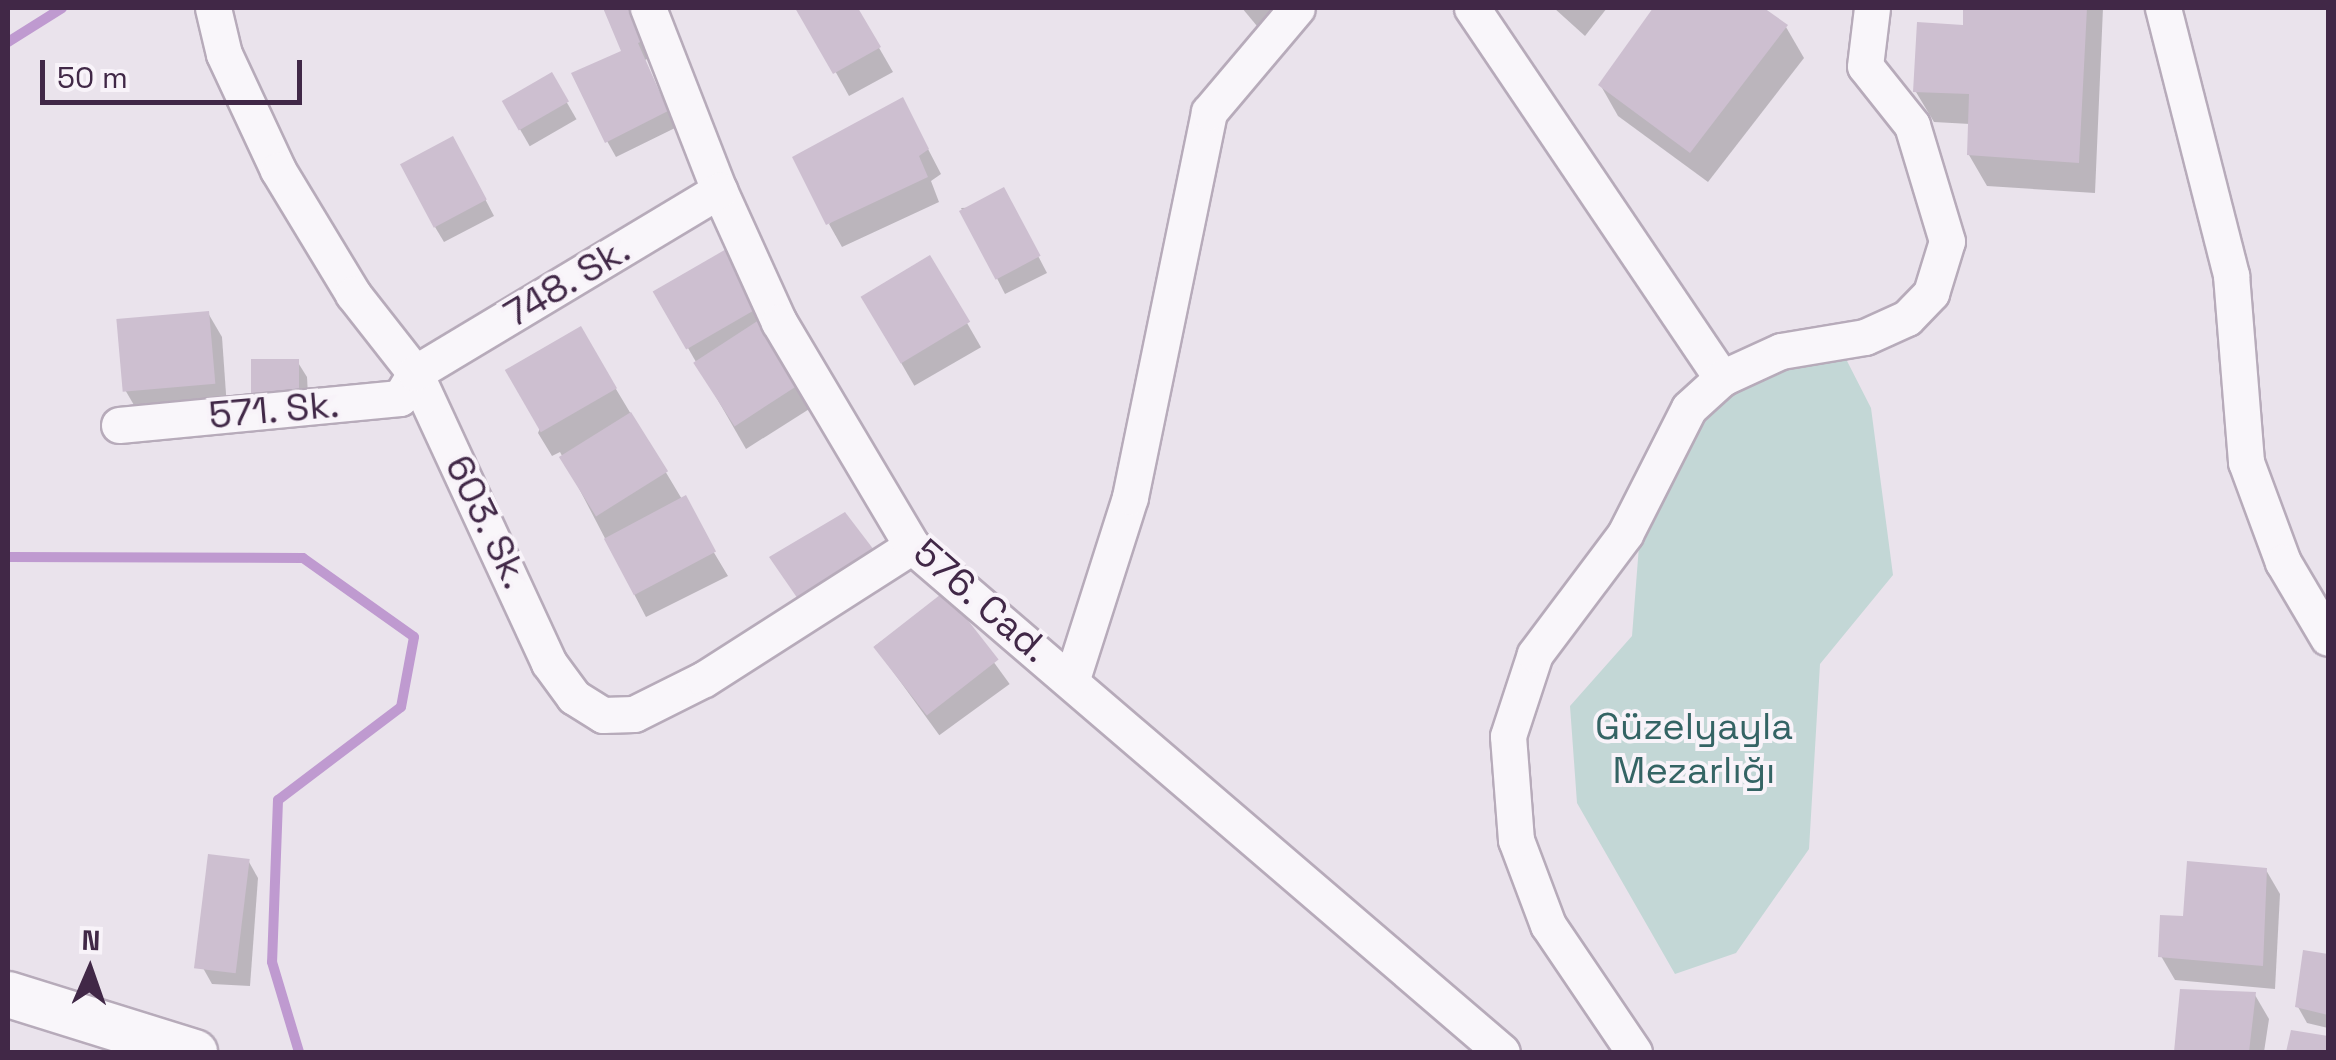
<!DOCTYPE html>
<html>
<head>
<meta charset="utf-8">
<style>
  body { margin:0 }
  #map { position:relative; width:2336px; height:1060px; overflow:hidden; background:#eae3ec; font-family:"Space Grotesk",sans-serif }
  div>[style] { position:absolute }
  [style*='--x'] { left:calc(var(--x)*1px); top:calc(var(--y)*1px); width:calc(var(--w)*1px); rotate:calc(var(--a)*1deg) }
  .green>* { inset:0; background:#c3d7d6 }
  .shadow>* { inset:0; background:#0003; transform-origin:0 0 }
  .stream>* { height:10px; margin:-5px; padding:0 5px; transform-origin:5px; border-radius:5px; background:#bf9ad0 }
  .building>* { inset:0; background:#cdbfd0; transform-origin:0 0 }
  .roads { filter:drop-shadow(2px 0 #b7abba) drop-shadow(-2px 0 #b7abba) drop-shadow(0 2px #b7abba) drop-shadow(0 -2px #b7abba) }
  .minor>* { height:35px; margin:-17.5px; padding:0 17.5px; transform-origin:17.5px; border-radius:17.5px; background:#f9f6fa }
  .tertiary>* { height:45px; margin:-22.5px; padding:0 22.5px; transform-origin:22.5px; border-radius:22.5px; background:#f9f6fa }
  span { translate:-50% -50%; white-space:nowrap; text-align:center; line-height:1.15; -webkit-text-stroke:8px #f8f3f9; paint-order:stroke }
  .street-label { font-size:38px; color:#412847 }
  .park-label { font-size:38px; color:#346464 }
  .frame { position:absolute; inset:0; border:10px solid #412847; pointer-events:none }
  .north { position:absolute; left:40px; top:920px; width:100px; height:100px; -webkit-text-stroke:8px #f8f3f9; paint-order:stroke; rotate:2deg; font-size:28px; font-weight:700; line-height:40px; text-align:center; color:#412847 }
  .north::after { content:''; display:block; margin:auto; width:35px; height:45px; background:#412847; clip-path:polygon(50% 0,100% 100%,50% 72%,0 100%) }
  .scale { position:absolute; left:40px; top:60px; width:262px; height:45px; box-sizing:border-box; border:5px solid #412847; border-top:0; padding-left:12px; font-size:30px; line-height:35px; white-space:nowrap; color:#412847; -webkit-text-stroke:8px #f8f3f9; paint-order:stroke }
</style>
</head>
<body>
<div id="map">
  <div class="green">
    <i style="clip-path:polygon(1781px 351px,1846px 359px,1871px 408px,1893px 575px,1820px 664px,1809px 849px,1736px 953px,1675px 974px,1577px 803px,1570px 706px,1632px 636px,1641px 520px,1711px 384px)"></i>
  </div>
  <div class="shadow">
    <i style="clip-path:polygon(606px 8px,635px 8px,653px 56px,645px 60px,675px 128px,616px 157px,607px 141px,625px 53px)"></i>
    <i style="clip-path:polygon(800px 8px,856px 8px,893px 72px,849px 96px)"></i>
    <i style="clip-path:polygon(1242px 8px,1281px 8px,1257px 26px)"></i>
    <i style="clip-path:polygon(1554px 8px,1607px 8px,1585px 36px)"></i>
    <i style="clip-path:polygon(1656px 8px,1760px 8px,1786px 27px,1804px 58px,1708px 182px,1618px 116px,1601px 86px)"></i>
    <i style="clip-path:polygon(1966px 8px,2103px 8px,2095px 193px,1987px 186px,1969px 155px,1970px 124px,1934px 122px,1916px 92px,1966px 27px)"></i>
    <i style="left:551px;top:75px;width:51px;height:54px;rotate:60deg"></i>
    <i style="clip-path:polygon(915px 124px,941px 174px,931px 181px,939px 202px,842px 247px,829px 224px)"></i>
    <i style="clip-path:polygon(462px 155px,494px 216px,444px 242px,435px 227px)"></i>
    <i style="clip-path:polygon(1012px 206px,1047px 273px,1005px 294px,961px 208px)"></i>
    <i style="clip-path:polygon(727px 251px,814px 406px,746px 449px,669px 315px)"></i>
    <i style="left:930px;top:259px;width:102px;height:77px;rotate:60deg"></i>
    <i style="clip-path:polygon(208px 313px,222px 337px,227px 408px,138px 412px,124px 388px)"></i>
    <i style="clip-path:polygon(580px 329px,728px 576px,646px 617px,560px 452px,552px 456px,538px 433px)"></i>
    <i style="clip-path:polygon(297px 361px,307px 377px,309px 412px,264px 416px)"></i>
    <i style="left:945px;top:595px;width:110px;height:87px;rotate:54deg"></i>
    <i style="clip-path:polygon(249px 862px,258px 878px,250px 986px,212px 984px,203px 968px)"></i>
    <i style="clip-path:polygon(2266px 870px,2280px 894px,2275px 989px,2175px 980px,2161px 956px,2185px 918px)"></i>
    <i style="clip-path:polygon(2305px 953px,2328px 957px,2328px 1028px,2307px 1023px,2298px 1007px)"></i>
    <i style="clip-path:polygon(2182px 991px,2255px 995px,2269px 1019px,2264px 1052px,2176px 1052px)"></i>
  </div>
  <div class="stream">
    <i style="--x:8;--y:42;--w:64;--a:-32.2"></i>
    <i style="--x:8;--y:557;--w:295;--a:0.2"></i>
    <i style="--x:303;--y:558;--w:136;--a:35.4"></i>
    <i style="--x:414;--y:637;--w:71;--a:100.5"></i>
    <i style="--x:401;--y:707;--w:154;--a:142.9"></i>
    <i style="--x:278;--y:800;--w:162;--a:92.1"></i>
    <i style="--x:272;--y:962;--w:94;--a:73.3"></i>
  </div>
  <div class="building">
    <i style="clip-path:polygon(603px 8px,633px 8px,645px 40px,638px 43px,668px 111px,605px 143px,571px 73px,621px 51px)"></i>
    <i style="clip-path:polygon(795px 8px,858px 8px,881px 47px,833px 74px)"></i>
    <i style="clip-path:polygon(1653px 8px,1764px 8px,1788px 25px,1690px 153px,1598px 85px)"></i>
    <i style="clip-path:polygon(1963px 8px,2087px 8px,2079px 163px,1967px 155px,1969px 94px,1913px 92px,1917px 22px,1963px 25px)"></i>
    <i style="left:552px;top:72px;width:34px;height:58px;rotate:60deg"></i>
    <i style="clip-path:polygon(903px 97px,929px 149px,919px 156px,928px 177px,826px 225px,792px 157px)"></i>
    <i style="left:453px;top:136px;width:72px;height:60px;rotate:62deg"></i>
    <i style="left:1004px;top:187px;width:78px;height:51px;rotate:62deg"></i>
    <i style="left:728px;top:248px;width:67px;height:87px;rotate:60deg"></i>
    <i style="left:930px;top:255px;width:78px;height:81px;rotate:59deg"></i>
    <i style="left:209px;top:311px;width:73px;height:93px;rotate:85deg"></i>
    <i style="left:762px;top:318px;width:76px;height:82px;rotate:57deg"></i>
    <i style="left:581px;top:326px;width:72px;height:88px;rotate:60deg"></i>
    <i style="left:251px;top:359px;width:48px;height:42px"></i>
    <i style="left:631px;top:412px;width:70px;height:85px;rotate:58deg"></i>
    <i style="left:686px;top:495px;width:64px;height:93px;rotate:62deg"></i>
    <i style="clip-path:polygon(845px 512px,874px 550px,800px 602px,769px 557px)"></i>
    <i style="left:945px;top:591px;width:87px;height:91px;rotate:52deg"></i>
    <i style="left:208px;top:854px;width:42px;height:115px;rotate:7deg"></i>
    <i style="clip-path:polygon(2187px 861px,2267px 868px,2263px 966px,2158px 957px,2160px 915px,2183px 916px)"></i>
    <i style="clip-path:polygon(2303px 950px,2328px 954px,2328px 1015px,2295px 1007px)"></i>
    <i style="clip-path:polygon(2180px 989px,2256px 992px,2249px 1052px,2174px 1052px)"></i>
    <i style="clip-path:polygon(2291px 1030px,2328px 1036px,2328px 1052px,2286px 1052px)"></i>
  </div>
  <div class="roads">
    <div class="minor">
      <i style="--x:213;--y:8;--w:47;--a:76.6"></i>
      <i style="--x:224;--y:54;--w:128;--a:65"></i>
      <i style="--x:278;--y:170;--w:145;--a:58.8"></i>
      <i style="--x:353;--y:294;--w:100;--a:51.9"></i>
      <i style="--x:415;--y:373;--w:319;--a:65.2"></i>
      <i style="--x:549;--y:663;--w:42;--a:53.7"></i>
      <i style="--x:574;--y:697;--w:34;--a:32"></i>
      <i style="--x:603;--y:715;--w:31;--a:-2"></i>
      <i style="--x:634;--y:714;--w:78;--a:-26.6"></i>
      <i style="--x:704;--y:679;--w:247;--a:-32.6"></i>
      <i style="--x:648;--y:8;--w:195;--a:68.7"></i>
      <i style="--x:719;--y:190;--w:145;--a:65.6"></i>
      <i style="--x:779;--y:322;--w:261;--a:59.3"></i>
      <i style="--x:912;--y:546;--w:777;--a:40.62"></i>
      <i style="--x:1472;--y:8;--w:447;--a:56"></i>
      <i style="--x:2163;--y:8;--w:276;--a:75.7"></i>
      <i style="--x:2231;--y:275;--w:188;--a:85.4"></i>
      <i style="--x:2246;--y:462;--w:107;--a:69.7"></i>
      <i style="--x:2283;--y:562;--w:88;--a:59.4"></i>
      <i style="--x:119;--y:425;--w:282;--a:-5.5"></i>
      <i style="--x:400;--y:398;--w:29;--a:-59"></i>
      <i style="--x:415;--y:373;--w:355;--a:-31"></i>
      <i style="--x:1072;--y:679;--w:191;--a:-72.3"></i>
      <i style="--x:1130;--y:497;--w:393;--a:-78.4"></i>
      <i style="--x:1209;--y:112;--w:136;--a:-49.8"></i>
      <i style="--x:1634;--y:1052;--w:153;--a:-124.1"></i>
      <i style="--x:1548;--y:925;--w:91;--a:-110.6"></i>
      <i style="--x:1516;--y:840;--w:104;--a:-94.4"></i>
      <i style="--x:1508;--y:736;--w:86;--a:-71.8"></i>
      <i style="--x:1535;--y:654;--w:150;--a:-53.1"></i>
      <i style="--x:1625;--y:534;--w:141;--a:-63.1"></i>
      <i style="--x:1689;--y:408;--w:45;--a:-42.3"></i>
      <i style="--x:1722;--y:378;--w:65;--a:-24.6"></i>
      <i style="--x:1781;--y:351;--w:85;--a:-9.5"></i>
      <i style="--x:1865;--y:337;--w:46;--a:-24.3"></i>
      <i style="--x:1907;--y:318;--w:35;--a:-46"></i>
      <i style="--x:1931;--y:293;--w:54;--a:-72.9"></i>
      <i style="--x:1947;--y:241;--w:121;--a:-106.8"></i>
      <i style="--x:1912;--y:125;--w:75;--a:-128.5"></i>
      <i style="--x:1865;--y:66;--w:58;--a:-83.1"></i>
    </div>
    <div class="tertiary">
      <i style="--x:8;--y:994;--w:195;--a:17.3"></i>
    </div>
  </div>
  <div class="street-label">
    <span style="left:567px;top:282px;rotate:-31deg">748. Sk.</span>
    <span style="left:274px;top:410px;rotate:-5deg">571. Sk.</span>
    <span style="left:487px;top:522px;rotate:64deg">603. Sk.</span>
    <span style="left:981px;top:601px;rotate:41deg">576. Cad.</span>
  </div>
  <div class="park-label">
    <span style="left:1694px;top:749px">Güzelyayla<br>Mezarlığı</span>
  </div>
  <div class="frame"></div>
  <div class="north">N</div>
  <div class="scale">50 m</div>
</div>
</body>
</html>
